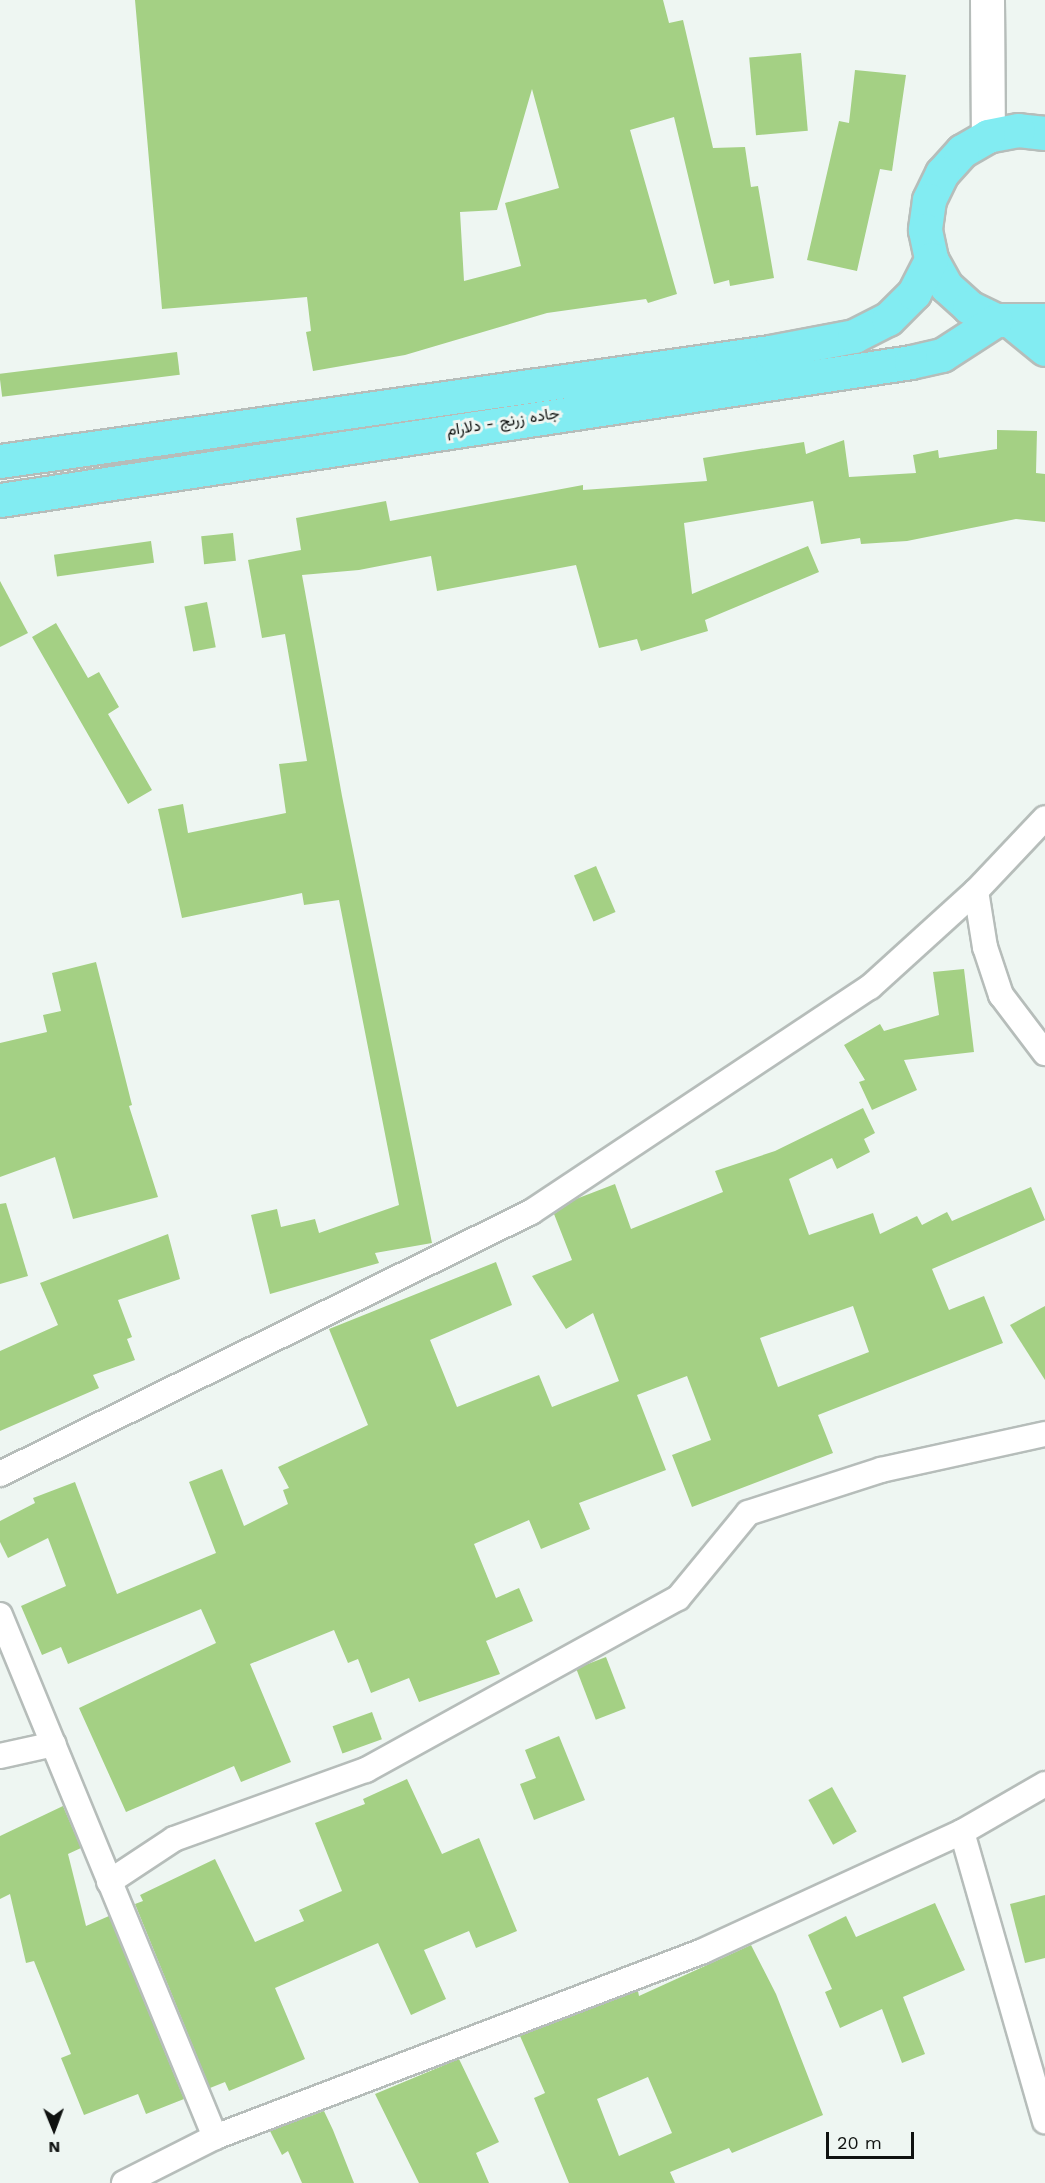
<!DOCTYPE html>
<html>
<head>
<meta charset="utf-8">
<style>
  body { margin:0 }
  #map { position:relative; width:1045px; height:2183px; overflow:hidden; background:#eef6f2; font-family:"Work Sans",Vazirmatn,sans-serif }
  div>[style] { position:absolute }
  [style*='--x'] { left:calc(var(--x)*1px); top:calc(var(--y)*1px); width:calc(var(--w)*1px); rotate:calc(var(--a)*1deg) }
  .building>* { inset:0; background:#a4d084; transform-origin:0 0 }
  .roads { filter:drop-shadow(2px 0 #b6bdba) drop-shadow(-2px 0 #b6bdba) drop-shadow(0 2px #b6bdba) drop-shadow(0 -2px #b6bdba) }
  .minor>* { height:24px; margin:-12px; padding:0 12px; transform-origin:12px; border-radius:12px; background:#fff }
  .secondary>* { height:33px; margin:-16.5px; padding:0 16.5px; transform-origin:16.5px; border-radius:16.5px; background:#fff }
  .trunk>* { height:33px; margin:-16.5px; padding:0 16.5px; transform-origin:16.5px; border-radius:16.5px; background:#82ecf2 }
  span { translate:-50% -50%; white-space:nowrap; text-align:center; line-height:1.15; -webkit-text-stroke:6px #eef6f2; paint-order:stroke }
  .street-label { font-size:16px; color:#0f1210 }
  .north { position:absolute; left:24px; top:2099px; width:60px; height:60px; -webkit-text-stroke:4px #eef6f2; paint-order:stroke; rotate:179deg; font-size:16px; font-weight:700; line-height:24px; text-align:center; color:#0f1210 }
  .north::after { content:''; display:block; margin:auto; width:21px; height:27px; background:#0f1210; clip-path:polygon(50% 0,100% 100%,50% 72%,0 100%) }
  .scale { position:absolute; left:826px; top:2132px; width:88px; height:27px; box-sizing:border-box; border:3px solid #0f1210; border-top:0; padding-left:8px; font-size:18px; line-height:21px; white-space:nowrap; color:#0f1210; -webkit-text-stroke:4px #eef6f2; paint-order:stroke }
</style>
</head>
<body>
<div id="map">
  <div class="building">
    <i style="clip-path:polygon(evenodd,135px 0,663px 0,669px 23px,683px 20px,713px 148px,745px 147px,751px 187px,758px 186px,774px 278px,730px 286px,729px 280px,714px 284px,674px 117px,630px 130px,677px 294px,648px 303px,646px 299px,547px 313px,405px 355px,313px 371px,306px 332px,311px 331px,307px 297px,162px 309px,135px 0,532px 89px,559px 188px,505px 203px,521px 266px,464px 281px,460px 212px,497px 210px,532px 89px)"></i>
    <i style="left:801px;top:53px;width:78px;height:52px;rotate:85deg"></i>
    <i style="clip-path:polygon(855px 70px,906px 75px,892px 171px,880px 169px,857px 271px,807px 260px,839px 121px,849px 123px)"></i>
    <i style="left:177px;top:352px;width:23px;height:179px;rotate:83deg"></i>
    <i style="clip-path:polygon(997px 430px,1037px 431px,1036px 473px,1045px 474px,1045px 522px,1016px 519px,907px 541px,861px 544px,860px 538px,821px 544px,813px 501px,684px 523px,692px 594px,808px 546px,819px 572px,705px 620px,708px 631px,641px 651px,637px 639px,599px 648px,576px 565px,437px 591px,431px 556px,359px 570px,302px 575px,342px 796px,432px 1243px,375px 1253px,379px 1263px,270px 1294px,251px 1215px,277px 1209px,281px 1227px,315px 1219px,319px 1233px,399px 1205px,339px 900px,304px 905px,302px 893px,182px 918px,158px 809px,183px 804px,188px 833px,286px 813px,279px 764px,307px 761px,285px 634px,262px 638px,248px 560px,301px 550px,296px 518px,386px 501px,390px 521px,583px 485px,583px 490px,707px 481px,703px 458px,804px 442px,806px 454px,844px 440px,849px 477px,916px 473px,913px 455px,938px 450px,939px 458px,997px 449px)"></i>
    <i style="left:233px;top:533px;width:28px;height:32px;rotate:84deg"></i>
    <i style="left:151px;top:541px;width:22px;height:98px;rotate:82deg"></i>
    <i style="clip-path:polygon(0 581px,28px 633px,0 647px)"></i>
    <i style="left:207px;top:602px;width:46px;height:23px;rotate:79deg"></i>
    <i style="clip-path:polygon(56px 623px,88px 678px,99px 672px,119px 707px,108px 714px,152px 790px,128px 804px,32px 637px)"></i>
    <i style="left:596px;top:866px;width:50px;height:24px;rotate:67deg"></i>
    <i style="clip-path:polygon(96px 962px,132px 1105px,129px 1106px,158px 1197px,73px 1219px,55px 1157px,0 1177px,0 1043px,47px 1032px,43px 1015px,61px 1011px,52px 973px)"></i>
    <i style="clip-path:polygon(964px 969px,974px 1052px,904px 1060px,917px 1090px,872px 1110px,859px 1082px,865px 1080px,844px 1045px,880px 1024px,884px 1031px,939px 1015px,933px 972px)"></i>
    <i style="clip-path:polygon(evenodd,863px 1108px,875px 1133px,864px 1139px,870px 1152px,837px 1169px,832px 1158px,789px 1179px,809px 1235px,873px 1213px,880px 1234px,917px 1216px,922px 1225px,947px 1212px,952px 1221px,1031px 1187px,1045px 1220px,932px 1269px,949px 1310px,984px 1296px,1003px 1343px,818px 1415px,833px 1453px,692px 1507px,672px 1455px,711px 1440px,687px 1376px,637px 1395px,666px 1470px,579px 1503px,590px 1529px,541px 1549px,529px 1520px,474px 1544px,496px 1598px,519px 1588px,533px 1621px,486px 1641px,500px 1674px,419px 1702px,409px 1678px,371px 1693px,358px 1659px,348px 1663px,334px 1630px,250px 1664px,291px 1762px,241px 1782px,234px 1766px,126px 1812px,79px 1708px,216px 1643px,201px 1609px,68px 1664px,61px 1647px,42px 1655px,21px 1606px,66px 1586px,48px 1538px,8px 1558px,0 1542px,0 1521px,35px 1503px,33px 1498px,75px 1482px,117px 1594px,216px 1553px,189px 1482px,222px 1469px,244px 1526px,288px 1504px,283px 1490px,289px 1488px,278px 1467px,368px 1425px,329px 1329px,496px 1262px,512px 1305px,430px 1340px,457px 1407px,539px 1375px,552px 1407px,619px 1381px,593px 1313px,566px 1329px,532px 1276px,572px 1260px,554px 1214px,576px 1199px,615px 1184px,631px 1229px,723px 1192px,715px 1171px,775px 1151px,863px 1108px,853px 1306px,869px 1352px,778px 1387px,760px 1338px,853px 1306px)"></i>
    <i style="clip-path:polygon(6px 1203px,28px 1276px,0 1284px,0 1204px)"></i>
    <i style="clip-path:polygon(168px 1234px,180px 1279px,118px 1300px,132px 1337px,127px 1339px,135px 1360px,93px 1375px,99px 1388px,0 1431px,0 1351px,58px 1325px,40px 1283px)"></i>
    <i style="clip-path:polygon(1045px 1306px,1045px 1380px,1010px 1325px)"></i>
    <i style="left:606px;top:1657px;width:55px;height:32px;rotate:69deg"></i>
    <i style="left:372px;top:1712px;width:29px;height:42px;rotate:70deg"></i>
    <i style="clip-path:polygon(559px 1736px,585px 1800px,534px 1820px,520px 1784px,536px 1778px,525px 1750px)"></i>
    <i style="clip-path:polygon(407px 1779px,442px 1854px,479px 1838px,517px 1931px,476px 1948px,469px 1931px,424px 1950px,446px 1999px,411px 2015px,378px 1943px,275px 1988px,305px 2059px,229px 2091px,225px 2082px,210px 2088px,135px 1904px,143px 1901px,140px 1895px,215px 1859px,255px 1942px,304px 1921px,299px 1910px,342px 1891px,315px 1823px,365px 1804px,363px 1799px)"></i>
    <i style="left:832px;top:1787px;width:51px;height:27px;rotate:61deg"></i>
    <i style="clip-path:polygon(63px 1806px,81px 1848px,68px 1854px,86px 1926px,109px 1916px,184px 2099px,146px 2114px,138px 2094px,84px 2115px,61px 2058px,71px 2054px,34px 1961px,26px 1963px,10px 1894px,0 1899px,0 1836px)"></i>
    <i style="clip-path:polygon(1045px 1895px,1045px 1958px,1025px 1963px,1010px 1904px)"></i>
    <i style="clip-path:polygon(935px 1903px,965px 1970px,903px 1997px,925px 2054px,902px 2063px,882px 2009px,840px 2028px,825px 1992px,832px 1989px,808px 1935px,846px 1916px,856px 1937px)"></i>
    <i style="clip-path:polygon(evenodd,751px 1945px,776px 1994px,823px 2115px,732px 2153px,729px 2148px,670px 2172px,675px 2183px,569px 2183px,534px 2098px,545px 2093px,520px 2036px,638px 1991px,639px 1996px,751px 1945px,648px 2077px,672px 2133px,619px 2156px,597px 2099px,648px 2077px)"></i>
    <i style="clip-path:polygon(459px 2059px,499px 2142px,476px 2153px,489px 2183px,419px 2183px,375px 2094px)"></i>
    <i style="clip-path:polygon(324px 2111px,333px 2130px,354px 2183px,302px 2183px,288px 2151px,282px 2155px,270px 2131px)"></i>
  </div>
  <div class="roads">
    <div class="minor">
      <i style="--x:976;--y:891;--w:57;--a:80.9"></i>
      <i style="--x:985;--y:947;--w:51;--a:71.6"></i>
      <i style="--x:1001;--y:995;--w:73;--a:52.8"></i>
      <i style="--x:0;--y:1474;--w:592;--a:-26.26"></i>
      <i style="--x:531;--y:1212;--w:407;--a:-33.6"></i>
      <i style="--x:870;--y:987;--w:143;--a:-42.2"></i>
      <i style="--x:976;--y:891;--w:100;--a:-46.6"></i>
      <i style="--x:0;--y:1615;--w:565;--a:67.61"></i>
      <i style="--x:0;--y:1756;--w:55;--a:-12.5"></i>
      <i style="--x:962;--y:1832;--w:301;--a:74"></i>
      <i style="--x:109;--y:1882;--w:78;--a:-33.5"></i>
      <i style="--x:174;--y:1839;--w:204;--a:-19.8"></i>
      <i style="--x:366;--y:1770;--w:356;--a:-28.9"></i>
      <i style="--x:678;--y:1598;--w:110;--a:-50.5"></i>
      <i style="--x:748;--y:1513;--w:140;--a:-17.9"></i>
      <i style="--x:881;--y:1470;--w:168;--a:-12.4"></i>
      <i style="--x:124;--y:2183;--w:102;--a:-26.8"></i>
      <i style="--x:215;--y:2137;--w:522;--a:-20.86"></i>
      <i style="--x:703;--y:1951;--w:285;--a:-24.7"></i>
      <i style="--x:962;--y:1832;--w:96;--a:-30"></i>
    </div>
    <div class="secondary">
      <i style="--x:987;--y:0;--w:136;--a:89.6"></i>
    </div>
    <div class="trunk">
      <i style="--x:1045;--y:133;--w:27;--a:-174"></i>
      <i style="--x:1018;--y:130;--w:31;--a:169"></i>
      <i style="--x:988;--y:136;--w:30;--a:150"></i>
      <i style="--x:962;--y:151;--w:30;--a:132"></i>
      <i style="--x:942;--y:173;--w:30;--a:116"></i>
      <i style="--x:929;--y:200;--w:30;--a:98"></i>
      <i style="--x:925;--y:230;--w:30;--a:78"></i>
      <i style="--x:931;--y:259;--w:31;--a:61"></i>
      <i style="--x:946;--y:286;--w:31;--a:42"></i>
      <i style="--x:969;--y:307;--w:30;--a:26"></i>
      <i style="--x:996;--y:320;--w:49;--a:0"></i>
      <i style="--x:1013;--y:323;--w:41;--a:39.1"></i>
      <i style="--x:0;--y:461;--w:778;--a:-8.06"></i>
      <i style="--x:770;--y:352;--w:86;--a:-10.8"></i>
      <i style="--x:854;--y:336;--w:38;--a:-27"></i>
      <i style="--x:888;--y:319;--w:37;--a:-45"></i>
      <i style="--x:914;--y:293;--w:38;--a:-63"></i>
      <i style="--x:0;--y:500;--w:921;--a:-8.61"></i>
      <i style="--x:911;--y:362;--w:32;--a:-13"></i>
      <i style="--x:942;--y:355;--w:64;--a:-32.9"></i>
    </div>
  </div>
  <div class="street-label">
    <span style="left:503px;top:422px;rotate:-9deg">جاده زرنج - دلارام</span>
  </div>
  <div class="north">N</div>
  <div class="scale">20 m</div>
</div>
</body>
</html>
